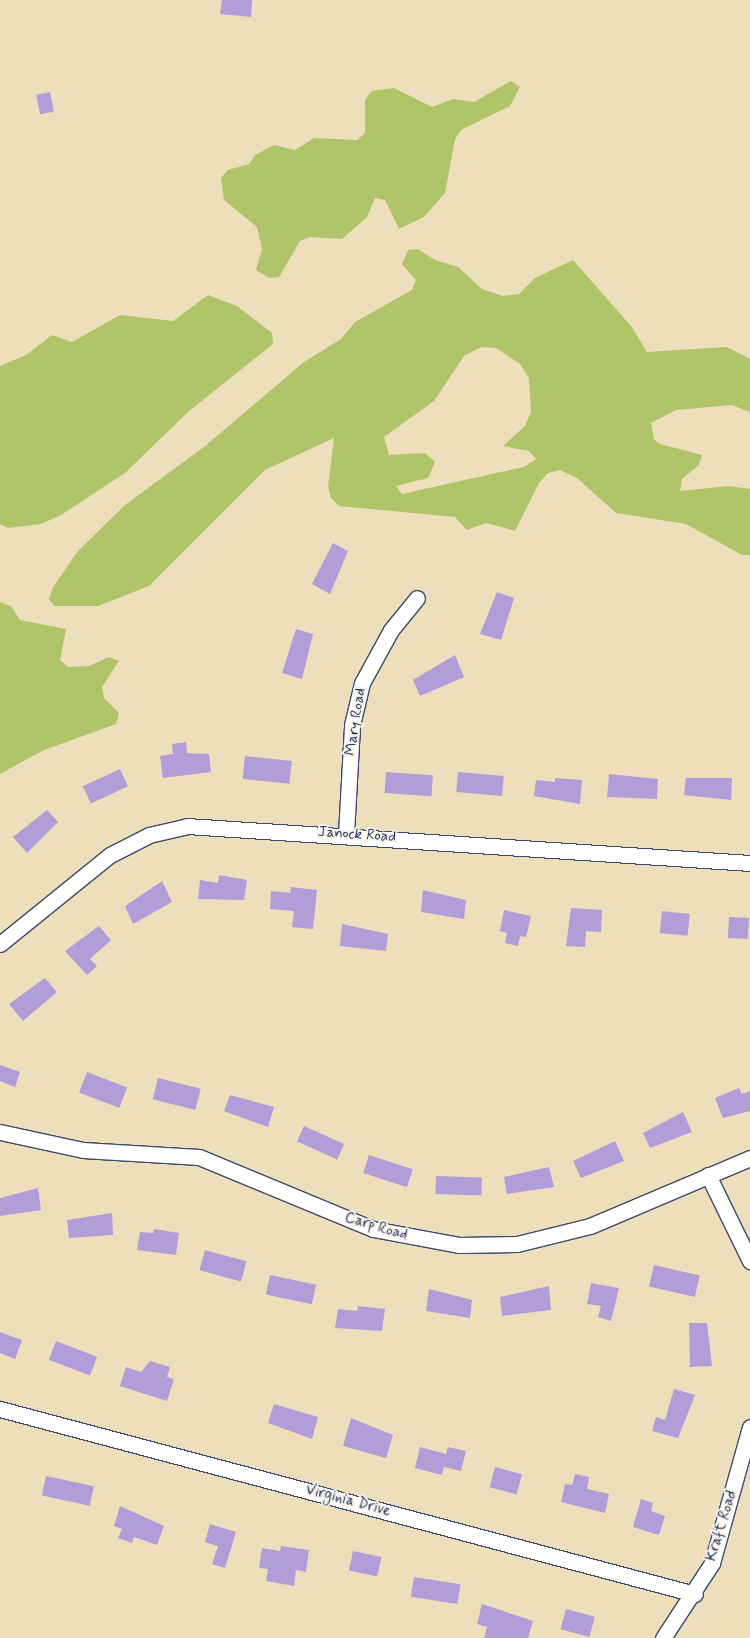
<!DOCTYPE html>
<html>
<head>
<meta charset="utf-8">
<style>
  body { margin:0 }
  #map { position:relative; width:750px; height:1638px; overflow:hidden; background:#eddebc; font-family:Mynerve,sans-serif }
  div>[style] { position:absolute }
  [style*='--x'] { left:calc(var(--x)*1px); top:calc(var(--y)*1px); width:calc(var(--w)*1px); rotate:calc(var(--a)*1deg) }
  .green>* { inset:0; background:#b0c56a }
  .building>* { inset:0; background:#b19ed8; transform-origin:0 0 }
  .roads { filter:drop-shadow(1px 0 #3a496c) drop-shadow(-1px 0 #3a496c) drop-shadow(0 1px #3a496c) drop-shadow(0 -1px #3a496c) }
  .minor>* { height:15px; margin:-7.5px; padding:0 7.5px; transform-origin:7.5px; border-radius:7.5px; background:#fff }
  span { translate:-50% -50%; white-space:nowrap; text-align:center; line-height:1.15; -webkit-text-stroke:4px #f7f3e8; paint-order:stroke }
  .street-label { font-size:15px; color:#1b2f5e }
</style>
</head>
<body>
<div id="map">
  <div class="green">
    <i style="clip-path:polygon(511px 81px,520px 87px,510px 106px,461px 130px,455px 139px,445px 193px,424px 217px,399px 229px,385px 200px,375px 198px,367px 217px,342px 239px,310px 237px,300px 241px,279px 277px,269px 278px,256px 270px,262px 249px,257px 227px,224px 200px,221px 178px,228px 170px,249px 164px,255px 155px,274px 145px,295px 150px,314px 138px,357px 140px,365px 133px,365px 100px,372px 91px,394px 88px,432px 107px,453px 99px,474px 102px)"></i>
    <i style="clip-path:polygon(evenodd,418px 249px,435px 260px,458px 267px,482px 289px,503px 296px,519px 294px,535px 278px,573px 260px,631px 326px,647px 352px,727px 347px,750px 359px,750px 412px,732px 405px,676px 410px,651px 423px,654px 439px,660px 444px,702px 455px,699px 465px,682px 479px,680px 491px,729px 486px,750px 489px,750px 555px,742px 555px,686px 524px,616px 513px,577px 478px,560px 470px,548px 473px,539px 483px,515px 531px,486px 523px,467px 530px,455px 517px,339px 506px,331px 498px,328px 486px,334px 438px,265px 470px,149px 586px,98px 606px,54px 606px,49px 599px,53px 587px,78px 551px,125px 505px,204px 447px,304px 362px,341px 339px,355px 322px,412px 290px,416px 280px,402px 264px,408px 250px,418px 249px,481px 347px,496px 348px,520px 364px,529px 378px,531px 412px,525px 426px,503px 446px,529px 451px,536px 459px,524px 467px,402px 494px,396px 486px,428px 478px,435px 462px,425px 453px,389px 455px,384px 437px,434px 401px,464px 356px,481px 347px)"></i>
    <i style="clip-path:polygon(208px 295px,237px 306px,272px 333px,273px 344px,188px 412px,125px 473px,61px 515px,41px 524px,8px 528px,0 524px,0 366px,26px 355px,52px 335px,72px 342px,120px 315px,173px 321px)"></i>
    <i style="clip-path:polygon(0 602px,11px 606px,20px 620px,66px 629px,60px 660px,68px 667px,89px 666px,109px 657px,119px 661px,102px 687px,104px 698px,119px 713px,116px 724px,44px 750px,0 774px)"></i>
  </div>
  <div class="building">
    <i style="clip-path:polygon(222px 0,252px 0,251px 17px,220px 14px)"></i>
    <i style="left:50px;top:92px;width:20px;height:14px;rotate:79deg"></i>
    <i style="clip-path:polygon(333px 543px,348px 551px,330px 594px,312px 584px)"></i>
    <i style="clip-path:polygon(497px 592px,514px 598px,501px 640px,480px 634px)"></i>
    <i style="clip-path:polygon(296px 629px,313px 634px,302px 679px,282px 673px)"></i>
    <i style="clip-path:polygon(455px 655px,464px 677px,420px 696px,413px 680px)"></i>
    <i style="clip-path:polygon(186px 742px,187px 753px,209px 754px,211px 772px,163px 778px,160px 756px,173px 754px,172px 744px)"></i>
    <i style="left:245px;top:756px;width:47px;height:23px;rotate:6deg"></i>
    <i style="left:120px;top:769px;width:19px;height:41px;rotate:65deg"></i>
    <i style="left:386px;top:772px;width:47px;height:21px;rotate:4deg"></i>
    <i style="left:458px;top:772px;width:46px;height:20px;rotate:5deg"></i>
    <i style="clip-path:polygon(609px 774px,658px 779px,657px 799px,607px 797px)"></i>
    <i style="clip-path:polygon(555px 778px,582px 780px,580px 804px,534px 796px,536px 780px,555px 782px)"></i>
    <i style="clip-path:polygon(686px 778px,732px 778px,731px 800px,684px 795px)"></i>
    <i style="clip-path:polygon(47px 810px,58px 822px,27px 853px,13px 837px)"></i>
    <i style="clip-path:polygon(219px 875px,247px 880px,244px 900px,198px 899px,200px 880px,218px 883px)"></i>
    <i style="clip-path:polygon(162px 881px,172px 902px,133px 924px,125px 906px)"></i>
    <i style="clip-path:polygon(291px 887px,317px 890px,313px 929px,292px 927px,294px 911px,270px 909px,271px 891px,290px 893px)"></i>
    <i style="clip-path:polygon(423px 890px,466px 900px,464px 919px,421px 912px)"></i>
    <i style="clip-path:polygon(571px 908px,602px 910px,601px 932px,586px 931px,585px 947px,566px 946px)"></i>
    <i style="clip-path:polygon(504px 910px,531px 916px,526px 937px,520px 936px,518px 946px,505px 943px,507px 933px,500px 931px)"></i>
    <i style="left:662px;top:911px;width:28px;height:22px;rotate:6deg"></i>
    <i style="left:729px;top:917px;width:20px;height:21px;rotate:3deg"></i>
    <i style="clip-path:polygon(342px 924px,388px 934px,386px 951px,340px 946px)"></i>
    <i style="clip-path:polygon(99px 926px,111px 940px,90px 959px,97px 966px,87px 975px,65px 951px)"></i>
    <i style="clip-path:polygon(45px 978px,57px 992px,23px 1021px,9px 1004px)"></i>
    <i style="clip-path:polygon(0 1065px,20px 1072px,15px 1087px,0 1081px)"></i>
    <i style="left:87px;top:1072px;width:43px;height:22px;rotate:21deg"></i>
    <i style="left:158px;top:1078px;width:44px;height:22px;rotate:14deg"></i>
    <i style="clip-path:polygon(739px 1088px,742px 1094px,750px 1091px,750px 1111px,723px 1118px,715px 1098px)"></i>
    <i style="clip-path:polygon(230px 1095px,274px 1107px,268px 1127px,224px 1111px)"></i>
    <i style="clip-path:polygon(683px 1112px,692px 1132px,650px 1148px,643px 1133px)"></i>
    <i style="left:304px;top:1126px;width:44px;height:17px;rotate:24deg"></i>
    <i style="clip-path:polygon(615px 1141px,624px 1161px,581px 1178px,573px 1161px)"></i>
    <i style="left:369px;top:1155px;width:46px;height:19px;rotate:18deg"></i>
    <i style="clip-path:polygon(549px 1167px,554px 1187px,507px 1194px,504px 1177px)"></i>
    <i style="left:436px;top:1176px;width:46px;height:18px;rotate:2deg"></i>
    <i style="clip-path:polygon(38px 1188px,41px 1210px,0 1216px,0 1198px)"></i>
    <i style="clip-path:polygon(112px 1213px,113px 1235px,69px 1238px,67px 1220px)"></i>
    <i style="clip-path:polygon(154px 1229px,179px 1233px,176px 1255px,137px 1250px,140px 1232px,153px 1233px)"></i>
    <i style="left:205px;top:1250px;width:43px;height:21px;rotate:15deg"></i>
    <i style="left:654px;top:1265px;width:47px;height:22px;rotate:13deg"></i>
    <i style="left:270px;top:1275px;width:47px;height:20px;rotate:12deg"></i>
    <i style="clip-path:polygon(591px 1283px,619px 1288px,611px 1321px,598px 1317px,601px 1306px,587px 1304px)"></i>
    <i style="clip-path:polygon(549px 1286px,551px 1310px,502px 1316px,500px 1297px)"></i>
    <i style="clip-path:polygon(429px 1289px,472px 1300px,470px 1318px,426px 1311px)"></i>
    <i style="clip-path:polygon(358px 1306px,385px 1309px,382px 1331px,335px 1328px,338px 1309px,357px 1311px)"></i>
    <i style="clip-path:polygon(689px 1323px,707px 1323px,712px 1366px,690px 1367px)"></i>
    <i style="clip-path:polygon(0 1332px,22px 1340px,15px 1359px,0 1353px)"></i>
    <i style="left:56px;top:1341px;width:44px;height:20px;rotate:21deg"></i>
    <i style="clip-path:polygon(150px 1361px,170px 1367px,167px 1377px,174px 1379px,167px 1401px,120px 1386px,126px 1367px,141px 1372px)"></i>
    <i style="clip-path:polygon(674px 1389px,695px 1395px,678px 1438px,652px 1431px,656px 1417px,665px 1420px)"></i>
    <i style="clip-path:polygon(274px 1404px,318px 1417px,312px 1439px,268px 1423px)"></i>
    <i style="clip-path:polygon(351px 1418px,393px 1435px,386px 1458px,343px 1446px)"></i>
    <i style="clip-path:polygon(420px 1447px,446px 1454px,448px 1447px,466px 1451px,461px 1471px,444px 1467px,442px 1475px,415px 1468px)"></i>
    <i style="left:495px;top:1467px;width:28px;height:21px;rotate:15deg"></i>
    <i style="clip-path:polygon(575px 1474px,589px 1477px,587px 1489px,609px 1494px,605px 1513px,561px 1502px,565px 1484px,572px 1485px)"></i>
    <i style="left:46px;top:1476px;width:49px;height:20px;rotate:12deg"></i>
    <i style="clip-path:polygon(641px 1499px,653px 1503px,651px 1511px,665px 1516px,659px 1535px,633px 1527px)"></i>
    <i style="clip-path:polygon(120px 1506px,164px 1526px,157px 1545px,134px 1537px,132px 1543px,118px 1538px,122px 1529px,114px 1526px)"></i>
    <i style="clip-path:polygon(210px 1524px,236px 1532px,225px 1568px,212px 1564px,218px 1546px,205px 1542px)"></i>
    <i style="clip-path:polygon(281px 1546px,309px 1550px,306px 1572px,296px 1570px,294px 1586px,266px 1581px,268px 1569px,259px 1568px,262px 1548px,280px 1551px)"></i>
    <i style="left:353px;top:1551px;width:29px;height:20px;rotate:12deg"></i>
    <i style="left:414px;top:1577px;width:47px;height:20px;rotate:9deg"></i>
    <i style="clip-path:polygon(482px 1604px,533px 1621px,528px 1638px,484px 1638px,487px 1627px,477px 1624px)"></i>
    <i style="left:566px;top:1609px;width:30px;height:21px;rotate:15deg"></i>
  </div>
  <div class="roads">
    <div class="minor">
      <i style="--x:346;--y:834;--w:109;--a:-86.8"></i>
      <i style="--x:352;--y:725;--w:43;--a:-76.6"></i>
      <i style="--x:362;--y:683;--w:60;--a:-61.3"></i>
      <i style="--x:391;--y:630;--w:41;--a:-50.9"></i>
      <i style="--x:0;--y:944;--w:141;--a:-39"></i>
      <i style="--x:110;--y:855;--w:44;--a:-27.1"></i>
      <i style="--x:149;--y:835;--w:39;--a:-13"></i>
      <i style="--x:187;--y:826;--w:564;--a:3.76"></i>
      <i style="--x:0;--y:1132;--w:85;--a:12.2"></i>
      <i style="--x:83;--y:1150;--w:116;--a:3.5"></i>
      <i style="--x:199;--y:1157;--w:188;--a:22.5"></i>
      <i style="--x:373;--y:1229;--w:87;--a:10.5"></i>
      <i style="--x:459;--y:1245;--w:58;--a:-1"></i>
      <i style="--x:517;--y:1244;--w:75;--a:-13.9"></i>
      <i style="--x:590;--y:1226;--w:174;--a:-23"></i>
      <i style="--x:708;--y:1175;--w:96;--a:64"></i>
      <i style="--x:0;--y:1409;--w:719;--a:14.91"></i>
      <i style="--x:663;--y:1638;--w:90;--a:-56.8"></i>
      <i style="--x:712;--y:1563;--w:141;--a:-74.4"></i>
    </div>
  </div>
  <div class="street-label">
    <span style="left:356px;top:722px;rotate:-81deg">Mary Road</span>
    <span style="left:357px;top:835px;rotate:4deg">Janock Road</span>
    <span style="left:376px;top:1227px;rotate:17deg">Carp Road</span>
    <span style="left:348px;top:1501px;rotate:15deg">Virginia Drive</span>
    <span style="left:722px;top:1526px;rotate:-73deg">Kraft Road</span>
  </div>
</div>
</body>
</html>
